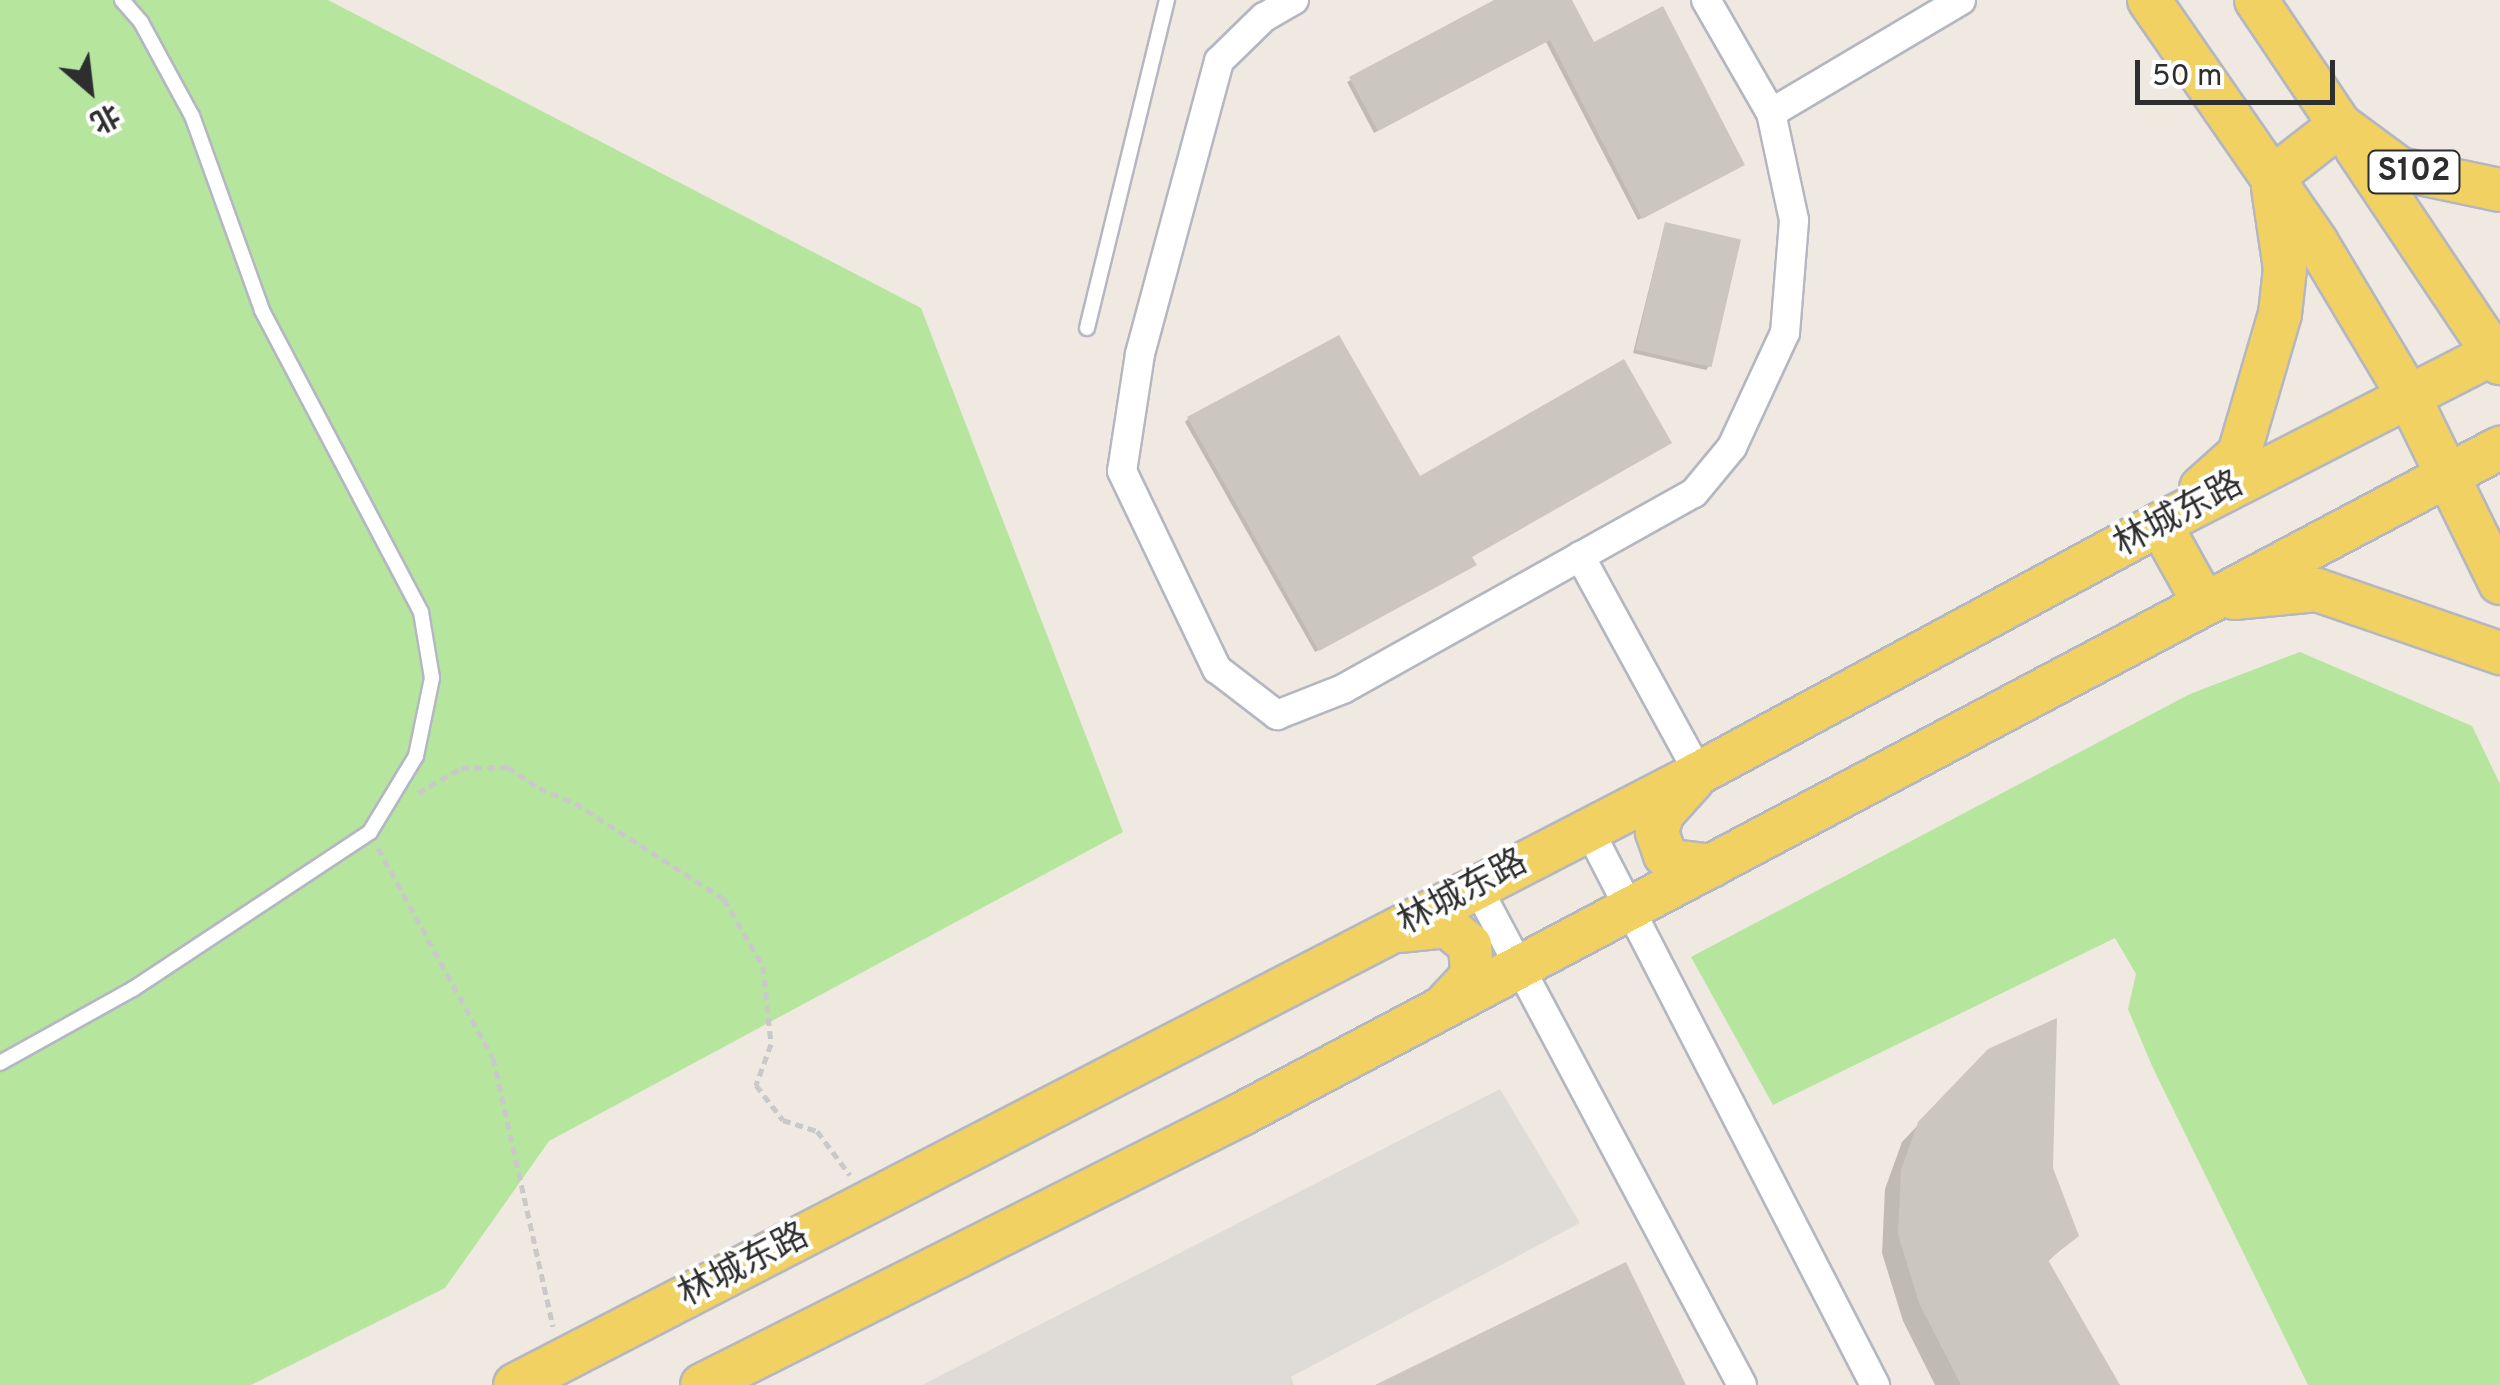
<!DOCTYPE html>
<html>
<head>
<meta charset="utf-8">
<style>
  body { margin:0 }
  #map { position:relative; width:2500px; height:1385px; overflow:hidden; background:#efe9e1; font-family:Overpass,"Noto Sans SC",sans-serif }
  div>[style] { position:absolute }
  [style*='--x'] { left:calc(var(--x)*1px); top:calc(var(--y)*1px); width:calc(var(--w)*1px); rotate:calc(var(--a)*1deg) }
  .green>* { inset:0; background:#b6e59e }
  .plaza>* { inset:0; background:#dfdcd8 }
  .shadow>* { inset:0; background:#0003 }
  .building>* { inset:0; background:#cbc7bf; transform-origin:0 0 }
  .path>* { height:5px; margin-top:-2.5px; transform-origin:0; background:repeating-linear-gradient(90deg,#c9c9c9 0 8px,transparent 0 13px) }
  .roads { filter:drop-shadow(2px 0 #b4b7c1) drop-shadow(-2px 0 #b4b7c1) drop-shadow(0 2px #b4b7c1) drop-shadow(0 -2px #b4b7c1) }
  .lane>* { height:14px; margin:-7px; padding:0 7px; transform-origin:7px; border-radius:7px; background:#fff }
  .street>* { height:28px; margin:-14px; padding:0 14px; transform-origin:14px; border-radius:14px; background:#fff }
  .primary>* { height:42px; margin:-21px; padding:0 21px; transform-origin:21px; border-radius:21px; background:#f2d163 }
  span { translate:-50% -50%; white-space:nowrap; text-align:center; line-height:1.15; -webkit-text-stroke:8px #fff; paint-order:stroke }
  .shield-label span { padding:2px 8px; background:#fff; border:2px solid; border-radius:8px; -webkit-text-stroke-width:0 }
  .shield-label { font-size:32px; color:#2e2e2e; font-weight:700 }
  .street-label { font-size:35px; color:#2e2e2e }
  .north { position:absolute; left:40px; top:40px; width:100px; height:100px; -webkit-text-stroke:8px #fff; paint-order:stroke; rotate:152deg; font-size:28px; font-weight:700; line-height:40px; text-align:center; color:#2e2e2e }
  .north::after { content:''; display:block; margin:auto; width:35px; height:45px; background:#2e2e2e; clip-path:polygon(50% 0,100% 100%,50% 72%,0 100%) }
  .scale { position:absolute; left:2135px; top:60px; width:200px; height:45px; box-sizing:border-box; border:5px solid #2e2e2e; border-top:0; padding-left:12px; font-size:30px; line-height:35px; white-space:nowrap; color:#2e2e2e; -webkit-text-stroke:8px #fff; paint-order:stroke }
</style>
</head>
<body>
<div id="map">
  <div class="green">
    <i style="clip-path:polygon(0 0,328px 0,921px 308px,1123px 832px,549px 1141px,445px 1288px,251px 1385px,0 1385px)"></i>
    <i style="clip-path:polygon(2300px 652px,2472px 726px,2500px 784px,2500px 1385px,2308px 1385px,2153px 1068px,2128px 1009px,2136px 974px,2115px 938px,1773px 1105px,1691px 957px,2190px 694px)"></i>
  </div>
  <div class="plaza">
    <i style="clip-path:polygon(1500px 1089px,1580px 1223px,1291px 1377px,1294px 1385px,922px 1385px)"></i>
  </div>
  <div class="shadow">
    <i style="clip-path:polygon(1499px 0,1569px 0,1593px 45px,1742px 165px,1638px 220px,1546px 42px,1374px 133px,1347px 82px)"></i>
    <i style="clip-path:polygon(1665px 224px,1709px 366px,1706px 370px,1633px 353px)"></i>
    <i style="clip-path:polygon(1188px 419px,1419px 480px,1470px 557px,1470px 567px,1315px 652px,1185px 422px)"></i>
    <i style="clip-path:polygon(1971px 1069px,2050px 1169px,2076px 1236px,2047px 1262px,2117px 1385px,1935px 1385px,1903px 1321px,1882px 1253px,1885px 1189px,1902px 1142px)"></i>
  </div>
  <div class="building">
    <i style="clip-path:polygon(1494px 0,1572px 0,1594px 42px,1663px 6px,1745px 165px,1642px 219px,1550px 40px,1378px 131px,1349px 77px)"></i>
    <i style="left:1665px;top:222px;width:78px;height:131px;rotate:13deg"></i>
    <i style="clip-path:polygon(1339px 335px,1420px 476px,1624px 359px,1672px 443px,1472px 557px,1477px 565px,1319px 651px,1187px 417px)"></i>
    <i style="clip-path:polygon(2057px 1018px,2053px 1168px,2079px 1236px,2048px 1260px,2120px 1385px,1961px 1385px,1919px 1303px,1898px 1234px,1901px 1170px,1918px 1122px,1988px 1049px)"></i>
    <i style="clip-path:polygon(1626px 1262px,1686px 1385px,1375px 1385px)"></i>
  </div>
  <div class="path">
    <i style="--x:418;--y:793;--w:50;--a:-30.2"></i>
    <i style="--x:461;--y:768;--w:46;--a:-1.2"></i>
    <i style="--x:507;--y:767;--w:38;--a:33"></i>
    <i style="--x:539;--y:788;--w:39;--a:23"></i>
    <i style="--x:575;--y:803;--w:177;--a:32.8"></i>
    <i style="--x:724;--y:899;--w:78;--a:59.8"></i>
    <i style="--x:763;--y:966;--w:78;--a:84.1"></i>
    <i style="--x:771;--y:1044;--w:44;--a:110.1"></i>
    <i style="--x:756;--y:1085;--w:44;--a:52.4"></i>
    <i style="--x:783;--y:1120;--w:36;--a:18"></i>
    <i style="--x:817;--y:1131;--w:55;--a:53.1"></i>
    <i style="--x:378;--y:848;--w:239;--a:61.3"></i>
    <i style="--x:493;--y:1058;--w:275;--a:77.4"></i>
  </div>
  <div class="roads">
    <div class="lane">
      <i style="--x:1087;--y:328;--w:338;--a:-76.3"></i>
      <i style="--x:0;--y:1063;--w:152;--a:-29.1"></i>
      <i style="--x:133;--y:989;--w:284;--a:-33.5"></i>
      <i style="--x:370;--y:832;--w:89;--a:-58.8"></i>
      <i style="--x:416;--y:756;--w:80;--a:-78.4"></i>
      <i style="--x:432;--y:678;--w:67;--a:-99.5"></i>
      <i style="--x:421;--y:612;--w:341;--a:-117.8"></i>
      <i style="--x:262;--y:310;--w:206;--a:-109.8"></i>
      <i style="--x:192;--y:116;--w:107;--a:-118.5"></i>
      <i style="--x:141;--y:22;--w:29;--a:-131"></i>
    </div>
    <div class="street">
      <i style="--x:1294;--y:0;--w:34;--a:150"></i>
      <i style="--x:1264;--y:17;--w:63;--a:135.6"></i>
      <i style="--x:1219;--y:61;--w:303;--a:105.1"></i>
      <i style="--x:1140;--y:354;--w:118;--a:98.7"></i>
      <i style="--x:1122;--y:471;--w:220;--a:64.4"></i>
      <i style="--x:1217;--y:669;--w:76;--a:37.5"></i>
      <i style="--x:1277;--y:715;--w:71;--a:-21.5"></i>
      <i style="--x:1343;--y:689;--w:402;--a:-29.2"></i>
      <i style="--x:1694;--y:493;--w:60;--a:-50.4"></i>
      <i style="--x:1732;--y:447;--w:126;--a:-65.1"></i>
      <i style="--x:1785;--y:333;--w:113;--a:-85.4"></i>
      <i style="--x:1794;--y:220;--w:109;--a:-102.1"></i>
      <i style="--x:1771;--y:113;--w:130;--a:-119.9"></i>
      <i style="--x:1771;--y:113;--w:221;--a:-30.7"></i>
      <i style="--x:1580;--y:556;--w:247;--a:61.3"></i>
      <i style="--x:1588;--y:828;--w:627;--a:62.74"></i>
      <i style="--x:1477;--y:887;--w:564;--a:61.98"></i>
    </div>
    <div class="primary">
      <i style="--x:2149;--y:0;--w:295;--a:55.3"></i>
      <i style="--x:2317;--y:243;--w:179;--a:59.1"></i>
      <i style="--x:2409;--y:397;--w:207;--a:63.9"></i>
      <i style="--x:2256;--y:0;--w:151;--a:56.1"></i>
      <i style="--x:2340;--y:125;--w:74;--a:36.3"></i>
      <i style="--x:2400;--y:169;--w:102;--a:11.9"></i>
      <i style="--x:2356;--y:148;--w:259;--a:56.2"></i>
      <i style="--x:2272;--y:178;--w:86;--a:-37.9"></i>
      <i style="--x:2201;--y:488;--w:51;--a:-41.8"></i>
      <i style="--x:2239;--y:454;--w:146;--a:-73.7"></i>
      <i style="--x:2280;--y:314;--w:45;--a:-83.7"></i>
      <i style="--x:2285;--y:269;--w:82;--a:-98.4"></i>
      <i style="--x:2160;--y:524;--w:90;--a:60.9"></i>
      <i style="--x:2234;--y:598;--w:83;--a:-5.5"></i>
      <i style="--x:2317;--y:590;--w:194;--a:19"></i>
      <i style="--x:1692;--y:781;--w:43;--a:132.2"></i>
      <i style="--x:1663;--y:813;--w:20;--a:108"></i>
      <i style="--x:1657;--y:832;--w:24;--a:71"></i>
      <i style="--x:1665;--y:855;--w:9;--a:41"></i>
      <i style="--x:1672;--y:861;--w:40;--a:7.1"></i>
      <i style="--x:1399;--y:931;--w:48;--a:-5.9"></i>
      <i style="--x:1447;--y:926;--w:30;--a:40"></i>
      <i style="--x:1470;--y:945;--w:31;--a:86"></i>
      <i style="--x:1472;--y:976;--w:38;--a:133"></i>
      <i style="--x:515;--y:1385;--w:1333;--a:-27.33"></i>
      <i style="--x:1699;--y:773;--w:524;--a:-28.37"></i>
      <i style="--x:2160;--y:524;--w:382;--a:-27.1"></i>
      <i style="--x:702;--y:1385;--w:602;--a:-26.65"></i>
      <i style="--x:1240;--y:1115;--w:1426;--a:-27.9"></i>
    </div>
  </div>
  <div class="shield-label">
    <span style="left:2414px;top:172px">S102</span>
  </div>
  <div class="street-label">
    <span style="left:2179px;top:515px;rotate:-28deg">林城东路</span>
    <span style="left:1463px;top:893px;rotate:-28deg">林城东路</span>
    <span style="left:744px;top:1266px;rotate:-27deg">林城东路</span>
  </div>
  <div class="north">北</div>
  <div class="scale">50 m</div>
</div>
</body>
</html>
